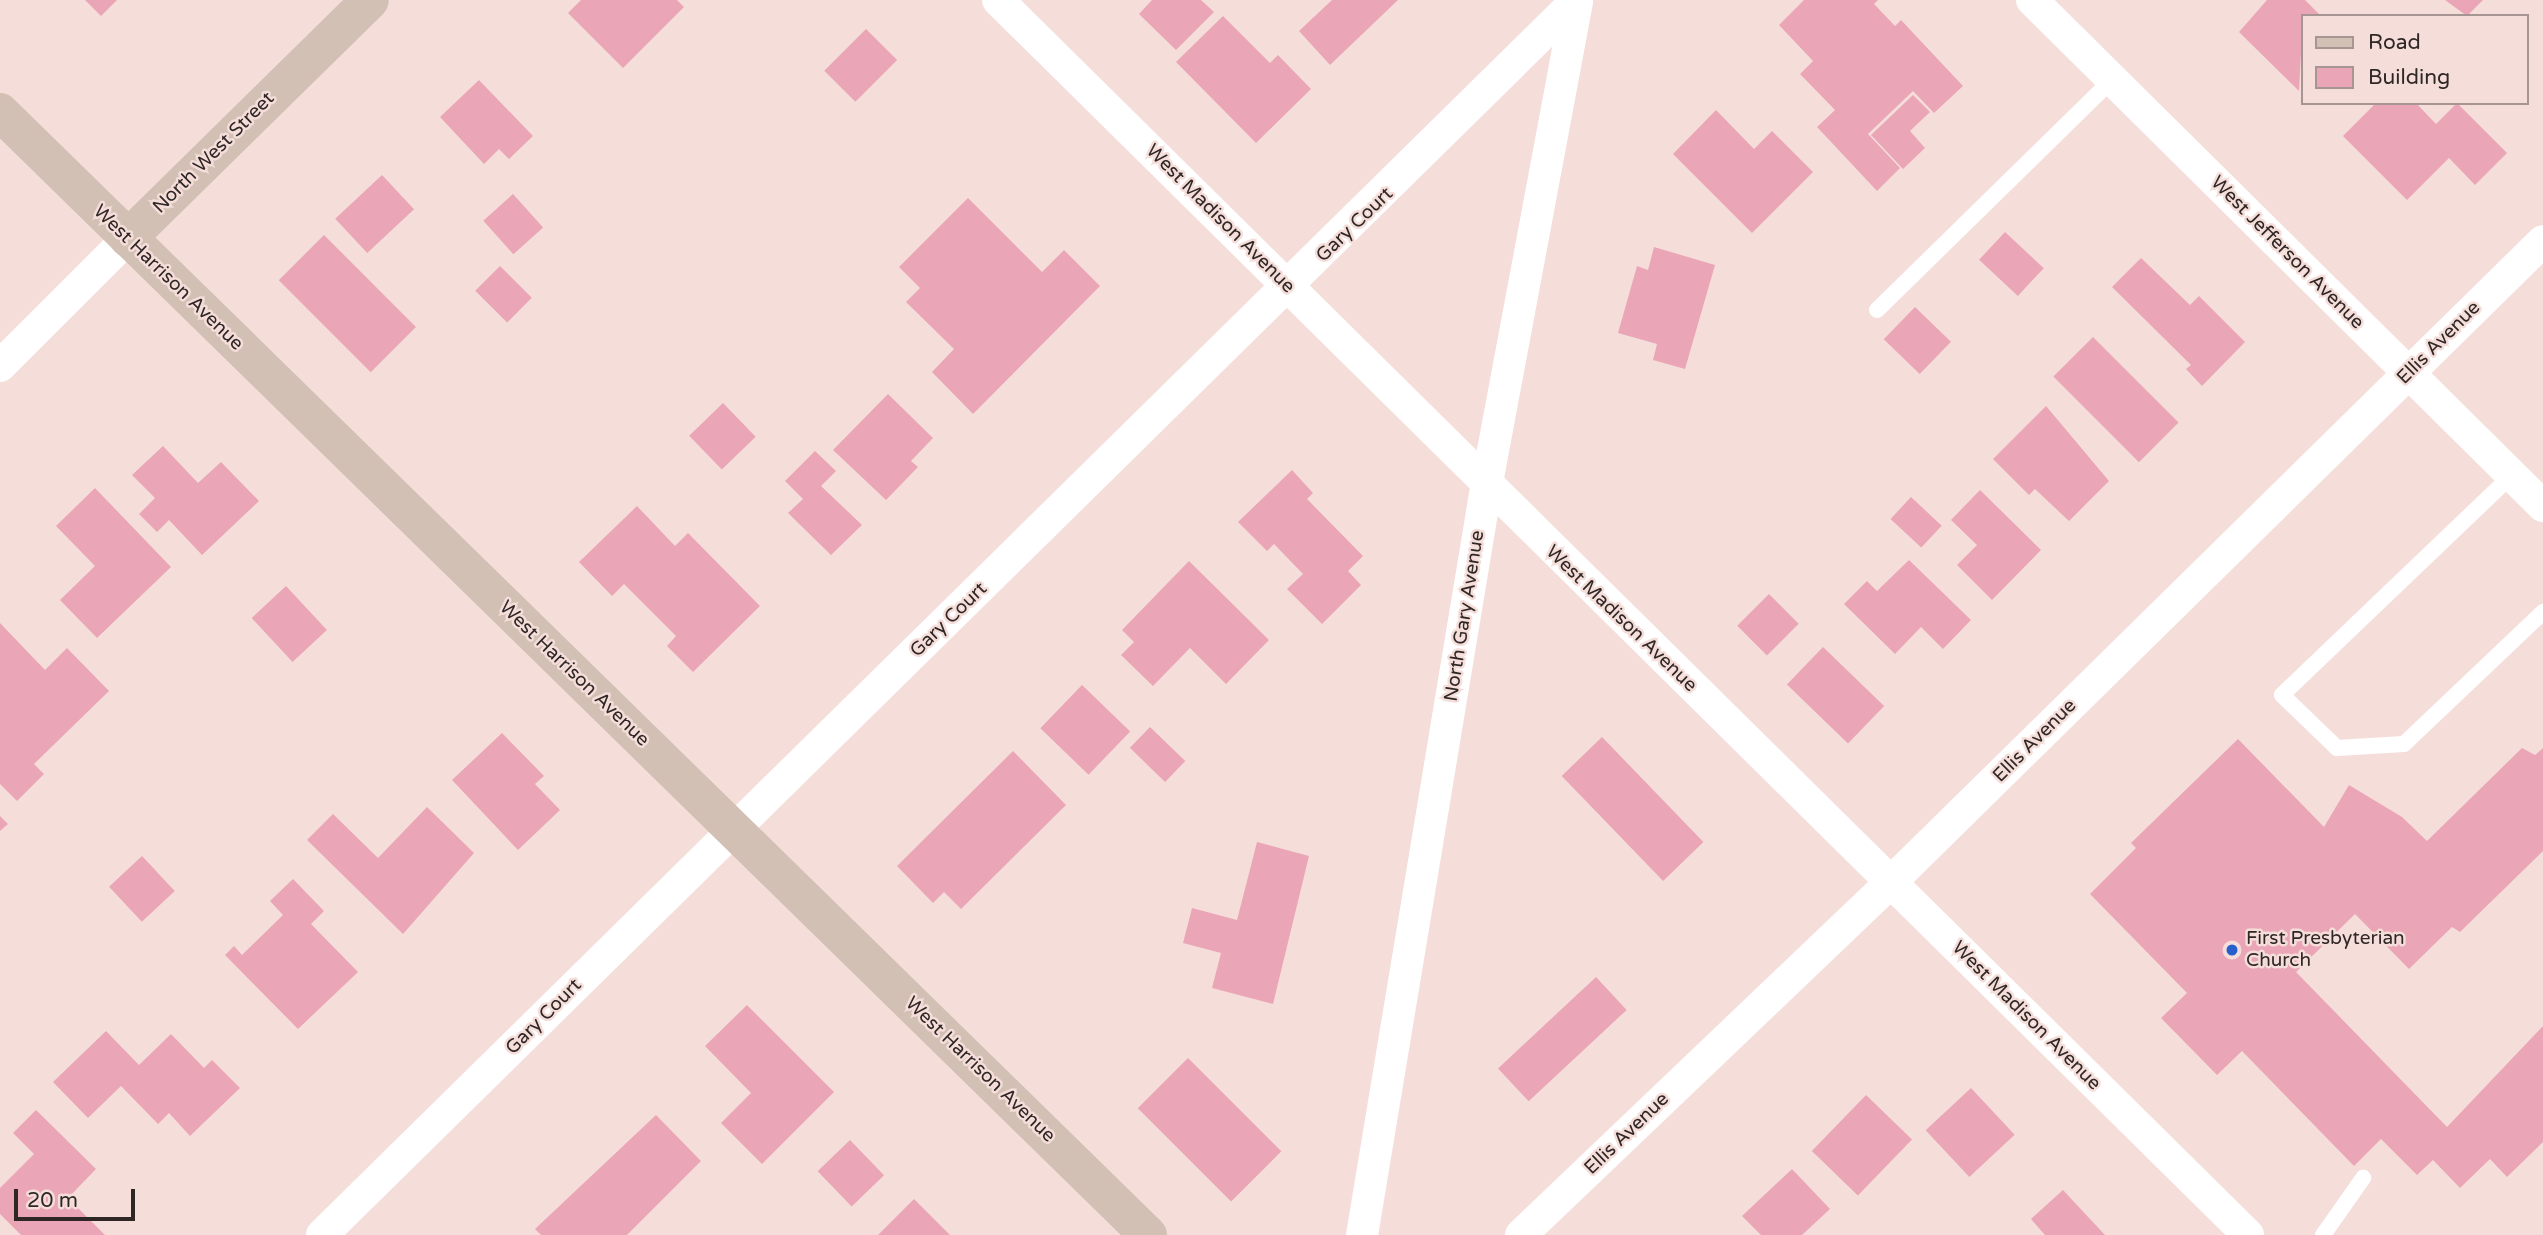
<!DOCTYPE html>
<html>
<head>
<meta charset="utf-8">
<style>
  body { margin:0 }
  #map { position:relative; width:2543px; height:1235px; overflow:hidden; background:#f5deda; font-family:"Varela Round",sans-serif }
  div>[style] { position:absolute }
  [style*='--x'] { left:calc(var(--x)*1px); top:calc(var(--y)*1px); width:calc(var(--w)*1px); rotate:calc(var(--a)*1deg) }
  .building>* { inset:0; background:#eaa6b6; transform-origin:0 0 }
  .lane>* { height:16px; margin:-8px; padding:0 8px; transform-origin:8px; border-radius:8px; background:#fff }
  .street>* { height:32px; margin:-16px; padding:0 16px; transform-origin:16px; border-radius:16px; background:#fff }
  .secondary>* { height:38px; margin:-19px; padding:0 19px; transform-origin:19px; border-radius:19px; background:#d3c0b5 }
  .dots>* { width:19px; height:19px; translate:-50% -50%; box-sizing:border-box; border:4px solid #f5deda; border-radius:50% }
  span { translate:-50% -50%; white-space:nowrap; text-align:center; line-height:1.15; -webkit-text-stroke:5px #f5deda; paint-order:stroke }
  .street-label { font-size:19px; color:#2f2725 }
  .poi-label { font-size:19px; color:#2f2725 }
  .left { translate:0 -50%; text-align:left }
  .legend { position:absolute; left:2301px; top:14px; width:228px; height:91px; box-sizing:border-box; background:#f5deda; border:2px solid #a69592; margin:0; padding:9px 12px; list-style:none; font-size:21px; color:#2f2725 }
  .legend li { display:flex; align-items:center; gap:14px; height:35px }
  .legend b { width:35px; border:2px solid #a69592 }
  .scale { position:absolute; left:14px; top:1189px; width:121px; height:32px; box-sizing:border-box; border:4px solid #2f2725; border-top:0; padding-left:9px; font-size:21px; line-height:24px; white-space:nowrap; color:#2f2725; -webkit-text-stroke:5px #f5deda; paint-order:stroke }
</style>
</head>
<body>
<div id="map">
  <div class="building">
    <i style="clip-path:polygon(85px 0,117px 0,101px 16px)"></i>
    <i style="clip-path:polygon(581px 0,677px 0,684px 7px,623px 68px,568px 13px)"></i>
    <i style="clip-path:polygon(1152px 0,1201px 0,1214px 12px,1176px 50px,1139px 14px)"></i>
    <i style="clip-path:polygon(1332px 0,1398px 0,1330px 65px,1299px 31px)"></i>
    <i style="clip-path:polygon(1804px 0,1878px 0,1874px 4px,1895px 26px,1901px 20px,1963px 86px,1934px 113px,1913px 91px,1868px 134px,1900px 168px,1877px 191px,1817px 127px,1835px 110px,1800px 74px,1813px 61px,1779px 25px)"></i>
    <i style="clip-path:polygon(2267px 0,2305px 0,2321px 16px,2303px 16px,2299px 91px,2239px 32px)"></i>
    <i style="clip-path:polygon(2445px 0,2483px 0,2467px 16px)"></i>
    <i style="clip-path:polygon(1223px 16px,1270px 63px,1278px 55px,1311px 89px,1256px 143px,1176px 62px)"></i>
    <i style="left:866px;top:29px;width:44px;height:59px;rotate:45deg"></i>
    <i style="clip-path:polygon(479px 80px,533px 136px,509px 159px,499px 149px,484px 164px,440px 117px)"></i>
    <i style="clip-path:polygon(1913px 95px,1930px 112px,1910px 131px,1925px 148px,1903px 169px,1871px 135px)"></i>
    <i style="clip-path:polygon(2376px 103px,2416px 103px,2436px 124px,2457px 103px,2507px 153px,2475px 185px,2449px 158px,2407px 200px,2343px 136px)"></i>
    <i style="clip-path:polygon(1716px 110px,1754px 149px,1772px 131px,1813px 172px,1752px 233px,1673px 154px)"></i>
    <i style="left:382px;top:175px;width:47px;height:64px;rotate:47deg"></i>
    <i style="left:513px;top:194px;width:45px;height:40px;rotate:48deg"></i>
    <i style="clip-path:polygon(968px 198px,1042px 272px,1064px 250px,1100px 286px,973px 414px,932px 372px,954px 349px,906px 302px,920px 288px,899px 267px)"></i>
    <i style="left:2005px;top:232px;width:53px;height:38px;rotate:43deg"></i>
    <i style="left:324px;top:235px;width:130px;height:64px;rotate:45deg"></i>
    <i style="clip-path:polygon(1654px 247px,1715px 265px,1685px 369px,1653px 360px,1657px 344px,1618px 333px,1637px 266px,1648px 270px)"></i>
    <i style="clip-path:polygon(2141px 258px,2190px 305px,2199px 296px,2245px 342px,2202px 386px,2186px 369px,2191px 365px,2112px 287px)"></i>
    <i style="left:500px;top:266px;width:45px;height:35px;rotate:45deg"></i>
    <i style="left:1915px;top:307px;width:50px;height:45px;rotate:44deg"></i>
    <i style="left:2093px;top:337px;width:121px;height:56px;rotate:45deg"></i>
    <i style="clip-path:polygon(888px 394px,933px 438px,911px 461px,918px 467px,886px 500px,833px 450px)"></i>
    <i style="left:723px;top:403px;width:47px;height:47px;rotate:46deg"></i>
    <i style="clip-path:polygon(2046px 406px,2109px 481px,2069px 521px,2035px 489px,2029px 495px,1993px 459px)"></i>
    <i style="clip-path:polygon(163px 446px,198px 483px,221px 462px,259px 501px,202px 555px,169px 520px,157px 532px,139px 514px,155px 498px,132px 475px)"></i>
    <i style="clip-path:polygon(815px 451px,836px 471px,821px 486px,862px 525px,831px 555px,788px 513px,803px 499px,785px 481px)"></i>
    <i style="clip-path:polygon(1292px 470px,1313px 493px,1307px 499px,1363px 556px,1348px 571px,1361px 585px,1322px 624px,1287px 589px,1303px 574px,1274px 544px,1267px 551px,1238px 522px)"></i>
    <i style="clip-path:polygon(95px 488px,171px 567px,97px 638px,60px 600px,95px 566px,56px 526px)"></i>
    <i style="clip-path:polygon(1980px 490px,2041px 550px,1992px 600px,1957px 565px,1977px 545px,1951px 520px)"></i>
    <i style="left:1911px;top:497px;width:42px;height:30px;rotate:43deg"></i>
    <i style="clip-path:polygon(637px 506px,675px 546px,688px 533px,760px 606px,693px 672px,667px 646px,676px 636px,624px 584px,612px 596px,579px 562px)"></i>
    <i style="clip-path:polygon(1909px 560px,1971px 620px,1943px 649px,1921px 627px,1895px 654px,1844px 604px,1867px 581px,1877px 591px)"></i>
    <i style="clip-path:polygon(1189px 561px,1269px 640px,1226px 684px,1190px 648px,1153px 686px,1121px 655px,1134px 642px,1122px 630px)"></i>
    <i style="left:286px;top:586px;width:60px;height:47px;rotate:47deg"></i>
    <i style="left:1769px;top:594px;width:42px;height:45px;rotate:45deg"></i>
    <i style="clip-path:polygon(0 623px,45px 670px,67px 648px,109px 691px,34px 764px,44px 774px,17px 801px,0 784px)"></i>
    <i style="left:1823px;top:647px;width:85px;height:52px;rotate:44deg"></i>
    <i style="left:1082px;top:685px;width:67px;height:60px;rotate:44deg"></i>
    <i style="left:1150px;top:727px;width:49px;height:29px;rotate:44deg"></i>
    <i style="clip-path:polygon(502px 733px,544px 776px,535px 784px,560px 810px,518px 850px,452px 780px)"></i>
    <i style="left:1602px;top:737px;width:146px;height:56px;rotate:46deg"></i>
    <i style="clip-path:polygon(2238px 739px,2324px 827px,2349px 785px,2402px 817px,2427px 841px,2522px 748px,2535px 755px,2543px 748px,2543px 851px,2460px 932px,2452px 927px,2409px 969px,2355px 914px,2296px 972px,2447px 1127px,2543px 1026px,2543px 1142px,2507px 1177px,2490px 1159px,2460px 1188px,2433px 1160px,2417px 1175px,2381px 1139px,2354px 1166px,2242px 1051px,2217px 1075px,2161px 1018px,2187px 993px,2090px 894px,2136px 848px,2131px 843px)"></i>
    <i style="clip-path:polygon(1013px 751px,1066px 805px,961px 909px,944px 892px,933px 903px,897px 866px)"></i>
    <i style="clip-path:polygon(427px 807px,474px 853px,403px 934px,307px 840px,333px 814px,378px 858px)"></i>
    <i style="clip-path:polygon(0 816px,8px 824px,0 831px)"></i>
    <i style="clip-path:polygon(1257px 842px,1309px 856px,1273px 1004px,1212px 988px,1221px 953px,1183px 943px,1192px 908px,1237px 920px)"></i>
    <i style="left:142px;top:856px;width:48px;height:45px;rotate:47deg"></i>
    <i style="clip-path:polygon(293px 879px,324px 911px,311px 924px,358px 972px,298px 1029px,225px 955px,234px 946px,242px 955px,283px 915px,270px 901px)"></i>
    <i style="left:1596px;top:977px;width:45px;height:134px;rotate:47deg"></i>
    <i style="clip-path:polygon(747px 1005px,834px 1092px,762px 1164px,721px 1123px,751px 1093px,705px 1046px)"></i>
    <i style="clip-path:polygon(106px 1031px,139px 1065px,171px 1034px,204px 1068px,212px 1060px,240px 1088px,190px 1136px,169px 1113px,158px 1124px,121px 1086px,88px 1118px,53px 1082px)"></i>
    <i style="left:1188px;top:1058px;width:132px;height:71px;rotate:45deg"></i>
    <i style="left:1971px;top:1088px;width:64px;height:62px;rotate:47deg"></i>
    <i style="left:1866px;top:1095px;width:64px;height:78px;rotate:44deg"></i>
    <i style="clip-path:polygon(36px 1110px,96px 1169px,68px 1198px,105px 1235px,21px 1235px,0 1214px,0 1188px,34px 1154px,13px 1133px)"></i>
    <i style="clip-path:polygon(656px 1115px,701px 1161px,627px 1235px,541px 1235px,535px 1229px)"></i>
    <i style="left:850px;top:1140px;width:49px;height:45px;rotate:46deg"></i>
    <i style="clip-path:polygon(1792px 1169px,1830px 1209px,1802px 1235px,1761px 1235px,1742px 1216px)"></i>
    <i style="clip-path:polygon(2063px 1190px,2105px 1235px,2045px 1235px,2031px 1219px)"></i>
    <i style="clip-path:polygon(914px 1199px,950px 1235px,878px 1235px)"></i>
  </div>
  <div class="lane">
    <i style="--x:1877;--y:310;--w:329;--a:-44.4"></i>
    <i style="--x:2512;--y:475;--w:318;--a:136.3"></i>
    <i style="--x:2282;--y:695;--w:76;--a:43.9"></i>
    <i style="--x:2337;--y:748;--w:67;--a:-3.4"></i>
    <i style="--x:2404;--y:744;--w:192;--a:-43.5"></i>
    <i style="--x:2323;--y:1235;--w:70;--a:-54.9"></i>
  </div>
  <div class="street">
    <i style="--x:998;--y:0;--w:1757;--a:44.65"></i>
    <i style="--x:2032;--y:0;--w:719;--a:44.72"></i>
    <i style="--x:0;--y:366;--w:181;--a:-45"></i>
    <i style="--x:322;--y:1235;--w:1757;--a:-44.54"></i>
    <i style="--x:1362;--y:1235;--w:757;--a:-80.57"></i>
    <i style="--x:1486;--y:488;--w:495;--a:-79.4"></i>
    <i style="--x:1521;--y:1235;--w:511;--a:-43.65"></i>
    <i style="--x:1891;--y:882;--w:914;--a:-44.51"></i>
  </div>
  <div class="secondary">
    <i style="--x:0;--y:112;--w:1606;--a:44.37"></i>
    <i style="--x:128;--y:238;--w:339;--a:-44.5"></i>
  </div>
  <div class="dots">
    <i style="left:2232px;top:950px;background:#275fcd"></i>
  </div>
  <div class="street-label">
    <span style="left:214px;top:153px;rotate:-45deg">North West Street</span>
    <span style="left:1220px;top:219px;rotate:45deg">West Madison Avenue</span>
    <span style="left:1355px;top:225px;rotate:-44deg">Gary Court</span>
    <span style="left:2287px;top:253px;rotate:45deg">West Jefferson Avenue</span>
    <span style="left:168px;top:278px;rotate:44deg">West Harrison Avenue</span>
    <span style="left:2439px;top:343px;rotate:-45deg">Ellis Avenue</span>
    <span style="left:1465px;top:616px;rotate:-81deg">North Gary Avenue</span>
    <span style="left:1621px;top:619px;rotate:44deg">West Madison Avenue</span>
    <span style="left:949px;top:620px;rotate:-44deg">Gary Court</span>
    <span style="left:574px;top:674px;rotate:44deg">West Harrison Avenue</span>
    <span style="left:2035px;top:741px;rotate:-45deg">Ellis Avenue</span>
    <span style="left:2026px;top:1016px;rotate:45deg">West Madison Avenue</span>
    <span style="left:544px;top:1017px;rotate:-45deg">Gary Court</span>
    <span style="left:980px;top:1070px;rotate:44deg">West Harrison Avenue</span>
    <span style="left:1627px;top:1134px;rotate:-44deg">Ellis Avenue</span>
  </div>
  <div class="poi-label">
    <span class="left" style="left:2246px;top:950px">First Presbyterian<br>Church</span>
  </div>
  <ul class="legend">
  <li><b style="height:9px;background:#d3c0b5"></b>Road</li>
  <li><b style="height:19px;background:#eaa6b6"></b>Building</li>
  </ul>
  <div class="scale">20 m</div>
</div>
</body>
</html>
